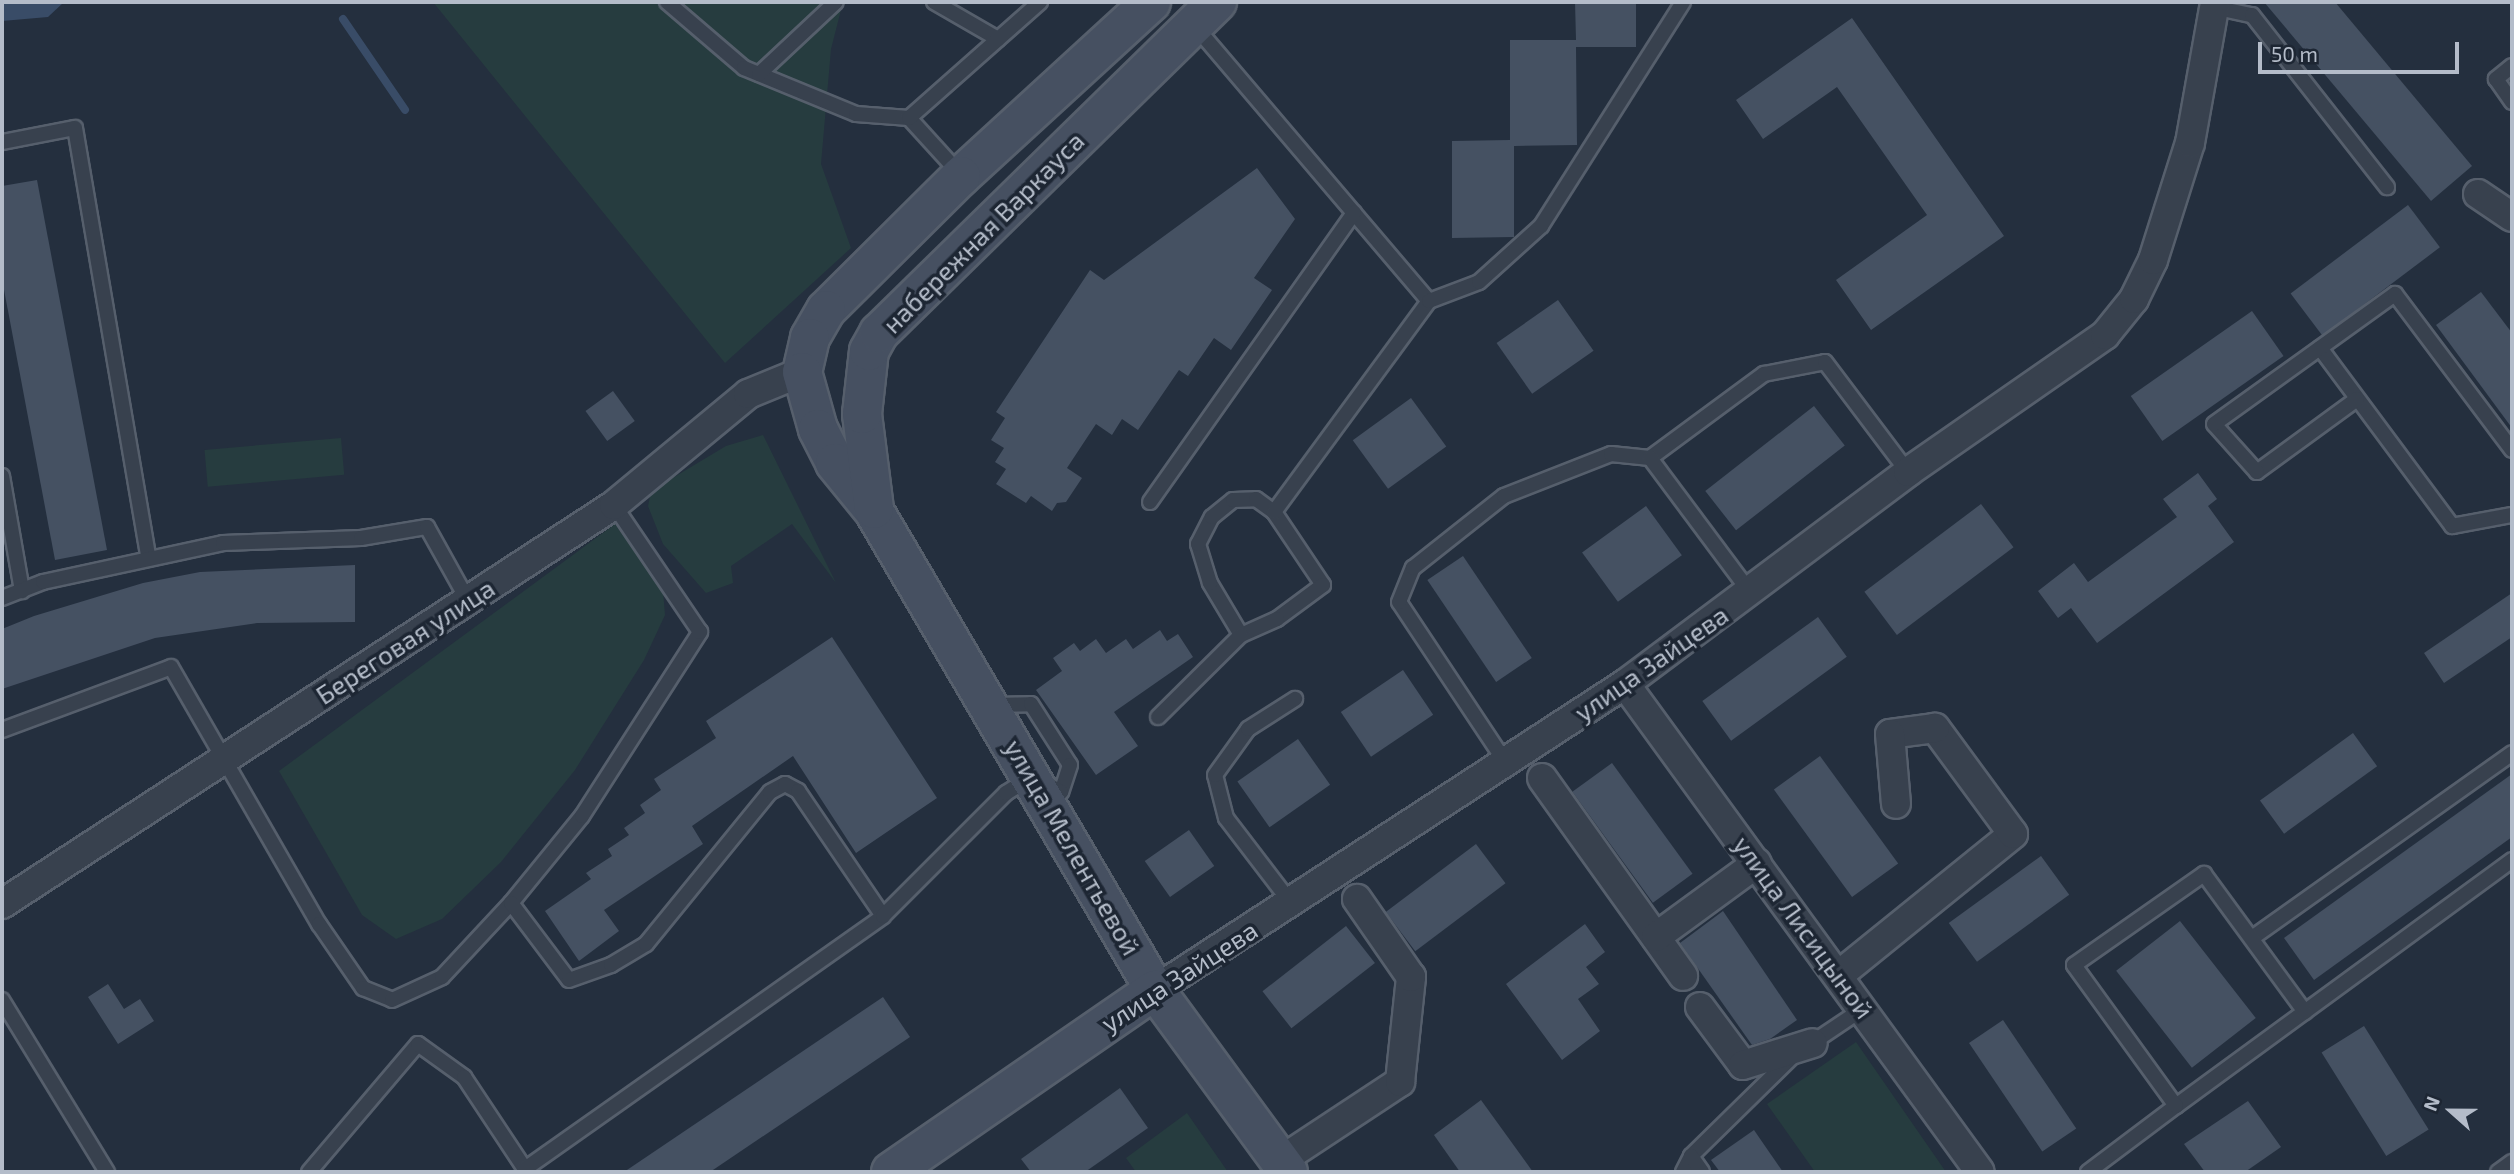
<!DOCTYPE html>
<html>
<head>
<meta charset="utf-8">
<style>
  body { margin:0 }
  #map { position:relative; width:2514px; height:1174px; overflow:hidden; background:#242f3e; font-family:"Exo 2",sans-serif }
  div>[style] { position:absolute }
  [style*='--x'] { left:calc(var(--x)*1px); top:calc(var(--y)*1px); width:calc(var(--w)*1px); rotate:calc(var(--a)*1deg) }
  .green>* { inset:0; background:#263c3f; transform-origin:0 0 }
  .water>* { inset:0; background:#394c67 }
  .stream>* { height:8px; margin:-4px; padding:0 4px; transform-origin:4px; border-radius:4px; background:#394c67 }
  .building>* { inset:0; background:#455162; transform-origin:0 0 }
  .roads { filter:drop-shadow(2px 0 #565f6c) drop-shadow(-2px 0 #565f6c) drop-shadow(0 2px #565f6c) drop-shadow(0 -2px #565f6c) }
  .service>* { height:14px; margin:-7px; padding:0 7px; transform-origin:7px; border-radius:7px; background:#38414e }
  .minor>* { height:28px; margin:-14px; padding:0 14px; transform-origin:14px; border-radius:14px; background:#38414e }
  .secondary>* { height:38px; margin:-19px; padding:0 19px; transform-origin:19px; border-radius:19px; background:#465061 }
  span { translate:-50% -50%; white-space:nowrap; text-align:center; line-height:1.15; -webkit-text-stroke:7px #1d2633; paint-order:stroke }
  .street-label { font-size:26px; color:#b4bcc9 }
  .frame { position:absolute; inset:0; border:4px solid #b4bcc9; pointer-events:none }
  .north { position:absolute; left:2416px; top:1076px; width:70px; height:70px; -webkit-text-stroke:5px #1d2633; paint-order:stroke; rotate:291deg; font-size:19px; font-weight:700; line-height:28px; text-align:center; color:#b4bcc9 }
  .north::after { content:''; display:block; margin:auto; width:24px; height:32px; background:#b4bcc9; clip-path:polygon(50% 0,100% 100%,50% 72%,0 100%) }
  .scale { position:absolute; left:2258px; top:42px; width:201px; height:32px; box-sizing:border-box; border:4px solid #b4bcc9; border-top:0; padding-left:9px; font-size:21px; line-height:24px; white-space:nowrap; color:#b4bcc9; -webkit-text-stroke:5px #1d2633; paint-order:stroke }
</style>
</head>
<body>
<div id="map">
  <div class="green">
    <i style="clip-path:polygon(433px 2px,843px 2px,831px 49px,821px 164px,851px 248px,725px 363px)"></i>
    <i style="clip-path:polygon(763px 435px,836px 583px,792px 524px,731px 566px,733px 583px,706px 593px,663px 544px,648px 506px,651px 491px,726px 446px)"></i>
    <i style="left:341px;top:438px;width:37px;height:137px;rotate:85deg"></i>
    <i style="clip-path:polygon(615px 524px,663px 591px,665px 615px,644px 660px,575px 770px,501px 862px,442px 919px,396px 939px,362px 915px,279px 771px)"></i>
    <i style="clip-path:polygon(1856px 1042px,1946px 1172px,1815px 1172px,1767px 1104px)"></i>
    <i style="clip-path:polygon(1187px 1113px,1228px 1172px,1136px 1172px,1126px 1158px)"></i>
  </div>
  <div class="water">
    <i style="clip-path:polygon(2px 2px,64px 2px,48px 17px,2px 21px)"></i>
  </div>
  <div class="stream">
    <i style="--x:343;--y:19;--w:110;--a:55.7"></i>
  </div>
  <div class="building">
    <i style="clip-path:polygon(1575px 2px,1636px 2px,1636px 47px,1576px 47px,1577px 145px,1514px 146px,1514px 237px,1452px 238px,1452px 141px,1510px 140px,1510px 40px,1576px 40px)"></i>
    <i style="clip-path:polygon(2264px 2px,2335px 2px,2472px 166px,2431px 201px)"></i>
    <i style="clip-path:polygon(1852px 18px,2004px 236px,1871px 330px,1836px 280px,1927px 215px,1837px 87px,1763px 139px,1736px 100px)"></i>
    <i style="clip-path:polygon(1257px 168px,1295px 219px,1254px 278px,1272px 290px,1231px 350px,1214px 338px,1188px 376px,1179px 370px,1138px 430px,1122px 419px,1112px 435px,1096px 424px,1067px 468px,1082px 478px,1066px 502px,1057px 503px,1052px 511px,1031px 496px,1026px 503px,996px 484px,1006px 469px,995px 462px,1004px 448px,991px 440px,1005px 418px,996px 412px,1090px 270px,1104px 280px)"></i>
    <i style="clip-path:polygon(37px 180px,107px 550px,55px 560px,2px 279px,2px 186px)"></i>
    <i style="left:2408px;top:205px;width:53px;height:147px;rotate:53deg"></i>
    <i style="clip-path:polygon(2481px 292px,2512px 333px,2512px 428px,2436px 325px)"></i>
    <i style="left:1558px;top:300px;width:62px;height:75px;rotate:55deg"></i>
    <i style="left:2252px;top:311px;width:55px;height:148px;rotate:55deg"></i>
    <i style="left:613px;top:391px;width:37px;height:34px;rotate:54deg"></i>
    <i style="left:1411px;top:398px;width:60px;height:72px;rotate:54deg"></i>
    <i style="left:1814px;top:406px;width:50px;height:138px;rotate:52deg"></i>
    <i style="clip-path:polygon(2198px 473px,2217px 499px,2208px 506px,2234px 542px,2097px 643px,2071px 608px,2058px 618px,2038px 591px,2074px 563px,2088px 582px,2177px 517px,2163px 499px)"></i>
    <i style="left:1981px;top:504px;width:54px;height:146px;rotate:53deg"></i>
    <i style="left:1646px;top:506px;width:61px;height:79px;rotate:54deg"></i>
    <i style="left:1463px;top:556px;width:123px;height:43px;rotate:56deg"></i>
    <i style="clip-path:polygon(355px 565px,355px 622px,257px 623px,155px 638px,2px 689px,2px 629px,34px 616px,143px 583px,200px 572px)"></i>
    <i style="clip-path:polygon(2512px 593px,2512px 637px,2444px 683px,2424px 653px)"></i>
    <i style="left:1818px;top:617px;width:49px;height:143px;rotate:54deg"></i>
    <i style="clip-path:polygon(1160px 630px,1167px 641px,1178px 634px,1193px 657px,1114px 712px,1138px 746px,1096px 775px,1036px 690px,1062px 671px,1053px 658px,1074px 643px,1080px 651px,1096px 639px,1106px 653px,1126px 639px,1133px 649px)"></i>
    <i style="clip-path:polygon(832px 637px,937px 798px,856px 853px,793px 756px,692px 826px,703px 844px,604px 910px,619px 931px,579px 961px,545px 911px,591px 879px,586px 873px,612px 856px,608px 849px,629px 835px,624px 828px,645px 813px,640px 805px,661px 790px,654px 779px,716px 738px,706px 721px)"></i>
    <i style="left:1403px;top:670px;width:54px;height:75px;rotate:56deg"></i>
    <i style="left:2353px;top:733px;width:41px;height:115px;rotate:54deg"></i>
    <i style="left:1298px;top:739px;width:56px;height:74px;rotate:55deg"></i>
    <i style="left:1820px;top:756px;width:133px;height:57px;rotate:54deg"></i>
    <i style="left:1612px;top:763px;width:137px;height:49px;rotate:54deg"></i>
    <i style="clip-path:polygon(2512px 774px,2512px 837px,2314px 980px,2284px 938px)"></i>
    <i style="left:1189px;top:830px;width:44px;height:54px;rotate:55deg"></i>
    <i style="left:1476px;top:844px;width:49px;height:113px;rotate:53deg"></i>
    <i style="left:2041px;top:856px;width:48px;height:114px;rotate:54deg"></i>
    <i style="clip-path:polygon(1723px 911px,1797px 1020px,1770px 1039px,1752px 1045px,1680px 943px)"></i>
    <i style="left:2180px;top:921px;width:123px;height:81px;rotate:52deg"></i>
    <i style="clip-path:polygon(1585px 924px,1605px 952px,1586px 967px,1599px 984px,1578px 999px,1600px 1031px,1562px 1060px,1506px 984px)"></i>
    <i style="left:1346px;top:926px;width:47px;height:106px;rotate:52deg"></i>
    <i style="clip-path:polygon(108px 984px,124px 1009px,140px 999px,154px 1021px,118px 1044px,88px 997px)"></i>
    <i style="clip-path:polygon(883px 997px,910px 1037px,710px 1172px,624px 1172px)"></i>
    <i style="left:2003px;top:1020px;width:131px;height:41px;rotate:56deg"></i>
    <i style="left:2364px;top:1026px;width:122px;height:50px;rotate:58deg"></i>
    <i style="clip-path:polygon(1120px 1088px,1148px 1128px,1085px 1172px,1031px 1172px,1021px 1159px)"></i>
    <i style="clip-path:polygon(1481px 1100px,1533px 1172px,1460px 1172px,1434px 1135px)"></i>
    <i style="clip-path:polygon(2248px 1101px,2281px 1147px,2245px 1172px,2205px 1172px,2184px 1144px)"></i>
    <i style="clip-path:polygon(1754px 1130px,1783px 1172px,1720px 1172px,1711px 1160px)"></i>
  </div>
  <div class="roads">
    <div class="service">
      <i style="--x:667;--y:2;--w:101;--a:40.6"></i>
      <i style="--x:744;--y:68;--w:121;--a:22.3"></i>
      <i style="--x:856;--y:114;--w:53;--a:4.3"></i>
      <i style="--x:909;--y:118;--w:76;--a:47.7"></i>
      <i style="--x:934;--y:2;--w:74;--a:30"></i>
      <i style="--x:2213;--y:7;--w:40;--a:12"></i>
      <i style="--x:2252;--y:15;--w:219;--a:51.9"></i>
      <i style="--x:1194;--y:25;--w:362;--a:49.6"></i>
      <i style="--x:2512;--y:66;--w:21;--a:141"></i>
      <i style="--x:2496;--y:79;--w:28;--a:55"></i>
      <i style="--x:759;--y:74;--w:105;--a:-43.1"></i>
      <i style="--x:909;--y:118;--w:175;--a:-41.5"></i>
      <i style="--x:2;--y:142;--w:74;--a:-10.9"></i>
      <i style="--x:75;--y:128;--w:434;--a:80.3"></i>
      <i style="--x:2320;--y:348;--w:222;--a:53.4"></i>
      <i style="--x:2452;--y:526;--w:61;--a:-10.4"></i>
      <i style="--x:2357;--y:399;--w:124;--a:143.9"></i>
      <i style="--x:2257;--y:472;--w:64;--a:-131.9"></i>
      <i style="--x:2214;--y:424;--w:223;--a:-35.7"></i>
      <i style="--x:2395;--y:294;--w:195;--a:53.1"></i>
      <i style="--x:1650;--y:458;--w:142;--a:-36.4"></i>
      <i style="--x:1764;--y:374;--w:62;--a:-11.1"></i>
      <i style="--x:1825;--y:362;--w:138;--a:53"></i>
      <i style="--x:2;--y:476;--w:117;--a:80.1"></i>
      <i style="--x:1150;--y:502;--w:354;--a:-54.8"></i>
      <i style="--x:1274;--y:512;--w:88;--a:56.1"></i>
      <i style="--x:1323;--y:585;--w:57;--a:143.5"></i>
      <i style="--x:1277;--y:619;--w:39;--a:156"></i>
      <i style="--x:1241;--y:635;--w:61;--a:-120.8"></i>
      <i style="--x:1210;--y:583;--w:41;--a:-107.1"></i>
      <i style="--x:1198;--y:544;--w:30;--a:-63"></i>
      <i style="--x:1212;--y:517;--w:27;--a:-39"></i>
      <i style="--x:1233;--y:500;--w:23;--a:-2"></i>
      <i style="--x:1256;--y:499;--w:22;--a:36"></i>
      <i style="--x:1274;--y:512;--w:262;--a:-53.7"></i>
      <i style="--x:1429;--y:301;--w:53;--a:-20.8"></i>
      <i style="--x:1479;--y:282;--w:84;--a:-42.1"></i>
      <i style="--x:1541;--y:226;--w:265;--a:-57.6"></i>
      <i style="--x:2;--y:598;--w:44;--a:-21.3"></i>
      <i style="--x:43;--y:582;--w:184;--a:-12.2"></i>
      <i style="--x:223;--y:543;--w:138;--a:-2.1"></i>
      <i style="--x:361;--y:538;--w:67;--a:-9.5"></i>
      <i style="--x:427;--y:527;--w:82;--a:60.9"></i>
      <i style="--x:992;--y:705;--w:39;--a:-1"></i>
      <i style="--x:1031;--y:704;--w:72;--a:57.4"></i>
      <i style="--x:1070;--y:765;--w:28;--a:108"></i>
      <i style="--x:1061;--y:792;--w:18;--a:-151"></i>
      <i style="--x:1158;--y:717;--w:117;--a:-44.7"></i>
      <i style="--x:2;--y:730;--w:180;--a:-20.4"></i>
      <i style="--x:171;--y:667;--w:297;--a:60.1"></i>
      <i style="--x:319;--y:924;--w:78;--a:55.5"></i>
      <i style="--x:363;--y:988;--w:31;--a:22"></i>
      <i style="--x:392;--y:1000;--w:55;--a:-24.7"></i>
      <i style="--x:442;--y:977;--w:101;--a:-47"></i>
      <i style="--x:511;--y:903;--w:112;--a:-50.8"></i>
      <i style="--x:582;--y:816;--w:219;--a:-57.3"></i>
      <i style="--x:700;--y:632;--w:153;--a:-124.1"></i>
      <i style="--x:1506;--y:763;--w:193;--a:-123.6"></i>
      <i style="--x:1399;--y:602;--w:37;--a:-68"></i>
      <i style="--x:1413;--y:568;--w:116;--a:-38.4"></i>
      <i style="--x:1504;--y:496;--w:115;--a:-21.4"></i>
      <i style="--x:1611;--y:454;--w:39;--a:6"></i>
      <i style="--x:1650;--y:458;--w:167;--a:53.3"></i>
      <i style="--x:511;--y:903;--w:96;--a:53"></i>
      <i style="--x:569;--y:980;--w:45;--a:-19.7"></i>
      <i style="--x:611;--y:965;--w:41;--a:-31"></i>
      <i style="--x:646;--y:944;--w:196;--a:-50.8"></i>
      <i style="--x:770;--y:792;--w:17;--a:-28"></i>
      <i style="--x:785;--y:784;--w:15;--a:28"></i>
      <i style="--x:798;--y:791;--w:151;--a:55.8"></i>
      <i style="--x:1291;--y:903;--w:107;--a:-127.4"></i>
      <i style="--x:1226;--y:818;--w:44;--a:-104.3"></i>
      <i style="--x:1215;--y:775;--w:57;--a:-54.3"></i>
      <i style="--x:1248;--y:729;--w:56;--a:-32.6"></i>
      <i style="--x:2252;--y:938;--w:319;--a:-35.4"></i>
      <i style="--x:2;--y:1000;--w:202;--a:58.6"></i>
      <i style="--x:1809;--y:1045;--w:66;--a:-33.9"></i>
      <i style="--x:2176;--y:1106;--w:416;--a:-36.2"></i>
      <i style="--x:1691;--y:1156;--w:141;--a:-44.4"></i>
      <i style="--x:309;--y:1172;--w:168;--a:-49.6"></i>
      <i style="--x:418;--y:1044;--w:57;--a:35.7"></i>
      <i style="--x:464;--y:1077;--w:110;--a:56.5"></i>
      <i style="--x:525;--y:1169;--w:438;--a:-35.2"></i>
      <i style="--x:883;--y:916;--w:174;--a:-45"></i>
      <i style="--x:1006;--y:793;--w:26;--a:-32"></i>
      <i style="--x:1683;--y:1172;--w:18;--a:-63"></i>
      <i style="--x:1691;--y:1156;--w:19;--a:55"></i>
      <i style="--x:2088;--y:1172;--w:110;--a:-36.9"></i>
      <i style="--x:2176;--y:1106;--w:174;--a:-125.9"></i>
      <i style="--x:2074;--y:965;--w:159;--a:-35"></i>
      <i style="--x:2204;--y:874;--w:171;--a:53.8"></i>
      <i style="--x:2498;--y:1172;--w:17;--a:-36"></i>
    </div>
    <div class="minor">
      <i style="--x:2478;--y:194;--w:41;--a:34.1"></i>
      <i style="--x:1625;--y:684;--w:603;--a:53.97"></i>
      <i style="--x:1542;--y:778;--w:243;--a:54.5"></i>
      <i style="--x:2;--y:904;--w:731;--a:-33.1"></i>
      <i style="--x:614;--y:505;--w:174;--a:-39.6"></i>
      <i style="--x:748;--y:394;--w:58;--a:-22.2"></i>
      <i style="--x:1656;--y:937;--w:125;--a:-36.2"></i>
      <i style="--x:1839;--y:975;--w:224;--a:-39"></i>
      <i style="--x:2013;--y:834;--w:132;--a:-126.3"></i>
      <i style="--x:1935;--y:728;--w:45;--a:172.4"></i>
      <i style="--x:1890;--y:734;--w:70;--a:85.1"></i>
      <i style="--x:1155;--y:990;--w:561;--a:-33.07"></i>
      <i style="--x:1625;--y:684;--w:354;--a:-36.8"></i>
      <i style="--x:1908;--y:472;--w:240;--a:-34.8"></i>
      <i style="--x:2105;--y:335;--w:46;--a:-51.1"></i>
      <i style="--x:2134;--y:299;--w:43;--a:-64"></i>
      <i style="--x:2153;--y:260;--w:123;--a:-72.5"></i>
      <i style="--x:2190;--y:143;--w:143;--a:-79.9"></i>
      <i style="--x:1700;--y:1007;--w:72;--a:53.4"></i>
      <i style="--x:1743;--y:1065;--w:73;--a:-17.4"></i>
      <i style="--x:1280;--y:1161;--w:144;--a:-33.4"></i>
      <i style="--x:1400;--y:1082;--w:106;--a:-84"></i>
      <i style="--x:1411;--y:977;--w:95;--a:-124.7"></i>
    </div>
    <div class="secondary">
      <i style="--x:1151;--y:2;--w:258;--a:137.5"></i>
      <i style="--x:961;--y:176;--w:190;--a:135.2"></i>
      <i style="--x:826;--y:310;--w:32;--a:120"></i>
      <i style="--x:810;--y:338;--w:35;--a:103"></i>
      <i style="--x:802;--y:372;--w:59;--a:74.3"></i>
      <i style="--x:818;--y:429;--w:38;--a:63"></i>
      <i style="--x:835;--y:463;--w:62;--a:50.9"></i>
      <i style="--x:874;--y:511;--w:555;--a:59.6"></i>
      <i style="--x:1155;--y:990;--w:225;--a:53.8"></i>
      <i style="--x:874;--y:509;--w:96;--a:-97.2"></i>
      <i style="--x:862;--y:414;--w:63;--a:-83.7"></i>
      <i style="--x:869;--y:351;--w:21;--a:-61"></i>
      <i style="--x:879;--y:333;--w:473;--a:-44.4"></i>
      <i style="--x:891;--y:1172;--w:321;--a:-34.6"></i>
    </div>
  </div>
  <div class="street-label">
    <span style="left:983px;top:232px;rotate:-45deg">набережная Варкауса</span>
    <span style="left:405px;top:641px;rotate:-33deg">Береговая улица</span>
    <span style="left:1651px;top:663px;rotate:-35deg">улица Зайцева</span>
    <span style="left:1073px;top:847px;rotate:60deg">улица Мелентьевой</span>
    <span style="left:1804px;top:927px;rotate:54deg">улица Лисицыной</span>
    <span style="left:1179px;top:976px;rotate:-33deg">улица Зайцева</span>
  </div>
  <div class="frame"></div>
  <div class="north">N</div>
  <div class="scale">50 m</div>
</div>
</body>
</html>
